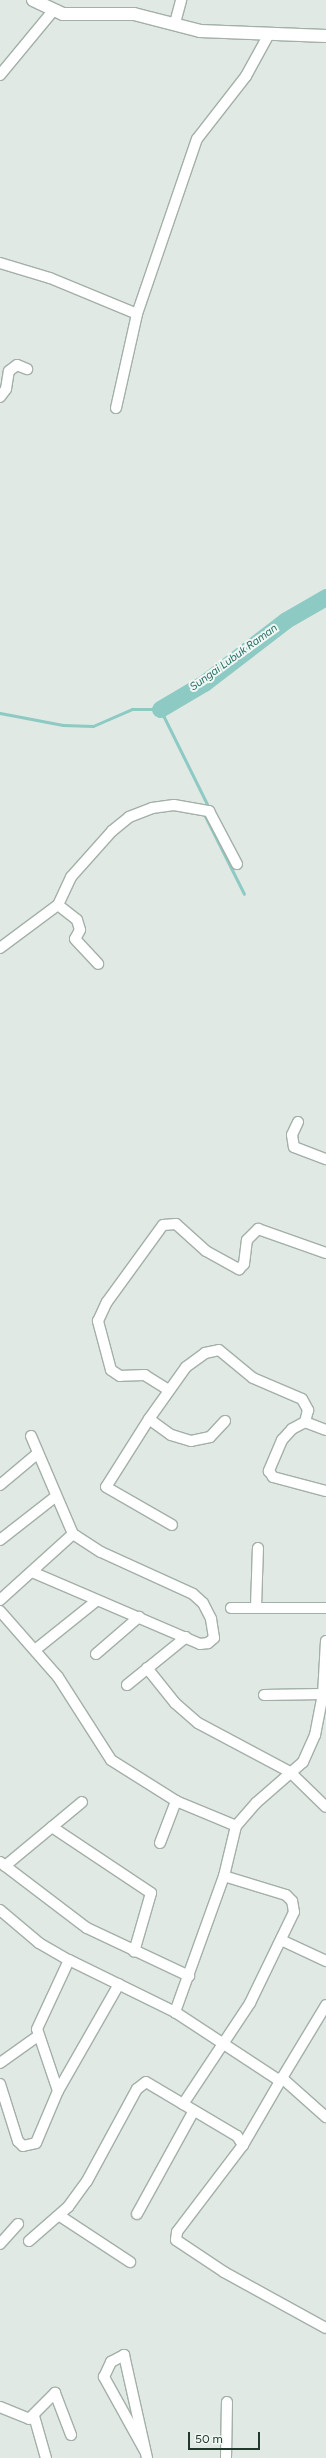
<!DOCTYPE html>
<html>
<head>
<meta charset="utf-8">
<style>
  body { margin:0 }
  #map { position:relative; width:326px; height:2458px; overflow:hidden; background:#e0e9e3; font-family:Figtree,sans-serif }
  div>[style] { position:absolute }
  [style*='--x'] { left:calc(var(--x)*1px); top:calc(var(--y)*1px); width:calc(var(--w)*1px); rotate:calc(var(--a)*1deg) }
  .stream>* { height:3px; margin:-1.5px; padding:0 1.5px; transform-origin:1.5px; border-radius:1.5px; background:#8dcac3 }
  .river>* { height:17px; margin:-8.5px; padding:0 8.5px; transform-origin:8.5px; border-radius:8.5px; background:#8dcac3 }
  .roads { filter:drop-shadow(1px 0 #a3b0a8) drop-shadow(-1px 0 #a3b0a8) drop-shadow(0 1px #a3b0a8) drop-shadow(0 -1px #a3b0a8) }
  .street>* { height:10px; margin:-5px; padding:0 5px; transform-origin:5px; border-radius:5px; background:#fff }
  .secondary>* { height:12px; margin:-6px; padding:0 6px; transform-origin:6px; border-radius:6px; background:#fff }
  span { translate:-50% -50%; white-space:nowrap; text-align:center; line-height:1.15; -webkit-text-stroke:4px #f0f6f2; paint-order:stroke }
  .water-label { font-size:11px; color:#236e66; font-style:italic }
  .scale { position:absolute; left:188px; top:2432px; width:72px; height:18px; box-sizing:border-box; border:2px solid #22382c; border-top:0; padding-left:5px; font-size:12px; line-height:14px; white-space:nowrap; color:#22382c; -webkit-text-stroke:3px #f0f6f2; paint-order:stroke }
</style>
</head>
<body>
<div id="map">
  <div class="stream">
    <i style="--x:0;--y:713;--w:64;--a:10.8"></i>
    <i style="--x:63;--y:725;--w:30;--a:2"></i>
    <i style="--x:93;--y:726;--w:43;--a:-23.6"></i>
    <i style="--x:132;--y:709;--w:28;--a:0"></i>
    <i style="--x:160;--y:709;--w:106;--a:63.7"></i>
    <i style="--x:205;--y:816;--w:87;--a:63.4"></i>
  </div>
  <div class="river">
    <i style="--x:160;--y:709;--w:51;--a:-30.6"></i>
    <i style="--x:204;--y:683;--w:103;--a:-37.5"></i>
    <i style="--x:286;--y:620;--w:46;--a:-29.9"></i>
  </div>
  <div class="roads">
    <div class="street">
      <i style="--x:175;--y:23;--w:24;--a:-75"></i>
      <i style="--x:0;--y:75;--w:83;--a:-50.4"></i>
      <i style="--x:0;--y:263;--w:52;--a:16.7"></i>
      <i style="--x:50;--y:278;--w:94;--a:22.5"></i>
      <i style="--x:0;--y:397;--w:10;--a:-53"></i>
      <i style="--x:6;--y:389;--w:18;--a:-81"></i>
      <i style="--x:9;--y:371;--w:10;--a:-37"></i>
      <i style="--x:17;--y:365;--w:11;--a:22"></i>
      <i style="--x:116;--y:408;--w:96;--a:-77.4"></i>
      <i style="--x:137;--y:314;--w:185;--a:-71.1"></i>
      <i style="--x:197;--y:139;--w:80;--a:-52.1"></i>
      <i style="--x:246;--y:76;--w:46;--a:-61.2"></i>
      <i style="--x:58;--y:905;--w:24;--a:38"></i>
      <i style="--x:77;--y:920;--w:10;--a:73"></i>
      <i style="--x:80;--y:930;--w:10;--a:119"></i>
      <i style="--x:75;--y:939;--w:34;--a:47"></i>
      <i style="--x:0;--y:948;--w:72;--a:-36.6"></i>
      <i style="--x:58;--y:905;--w:31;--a:-65"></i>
      <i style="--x:71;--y:877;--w:62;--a:-48.3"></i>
      <i style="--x:112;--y:831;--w:22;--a:-39"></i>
      <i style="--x:129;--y:817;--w:25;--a:-21"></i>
      <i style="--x:152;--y:808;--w:22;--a:-8"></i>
      <i style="--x:174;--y:805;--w:36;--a:10"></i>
      <i style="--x:209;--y:811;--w:60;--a:62.2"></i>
      <i style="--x:298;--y:1122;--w:14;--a:115"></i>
      <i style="--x:292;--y:1135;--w:12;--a:81"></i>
      <i style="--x:294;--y:1147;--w:34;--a:21"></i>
      <i style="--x:167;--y:1389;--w:26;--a:-148"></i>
      <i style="--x:145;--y:1375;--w:25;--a:178"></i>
      <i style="--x:120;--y:1376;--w:11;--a:-146"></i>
      <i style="--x:111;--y:1370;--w:51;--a:-104.9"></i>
      <i style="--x:98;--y:1321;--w:21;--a:-65"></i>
      <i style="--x:107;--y:1302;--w:95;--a:-54"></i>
      <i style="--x:163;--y:1225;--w:13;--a:-4"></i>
      <i style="--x:176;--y:1224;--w:40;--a:42"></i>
      <i style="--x:206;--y:1251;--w:38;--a:29"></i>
      <i style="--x:239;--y:1269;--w:7;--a:-45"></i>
      <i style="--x:244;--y:1264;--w:24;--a:-83"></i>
      <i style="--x:247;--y:1240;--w:16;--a:-45"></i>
      <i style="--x:258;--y:1229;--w:72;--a:19.4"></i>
      <i style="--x:149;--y:1419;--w:80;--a:122.3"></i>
      <i style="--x:106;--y:1487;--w:76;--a:29.9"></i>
      <i style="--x:225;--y:1421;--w:22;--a:133"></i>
      <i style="--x:210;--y:1437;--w:19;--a:168"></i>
      <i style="--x:191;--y:1441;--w:21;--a:-163"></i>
      <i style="--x:171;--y:1435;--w:27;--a:-144"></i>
      <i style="--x:149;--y:1419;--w:64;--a:-54.6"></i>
      <i style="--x:186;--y:1367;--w:24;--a:-36"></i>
      <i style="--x:205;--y:1353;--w:14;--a:-12"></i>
      <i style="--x:219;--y:1350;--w:44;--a:39.5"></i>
      <i style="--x:253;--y:1378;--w:53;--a:23.2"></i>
      <i style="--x:302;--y:1399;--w:13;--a:61"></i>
      <i style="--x:308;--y:1410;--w:12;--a:104"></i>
      <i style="--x:305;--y:1422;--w:22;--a:21"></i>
      <i style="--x:305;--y:1422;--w:15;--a:152"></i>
      <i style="--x:292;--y:1429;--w:15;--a:132"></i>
      <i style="--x:282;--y:1440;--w:34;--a:113"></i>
      <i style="--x:269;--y:1471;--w:7;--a:56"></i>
      <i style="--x:273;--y:1477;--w:55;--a:14.8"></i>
      <i style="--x:31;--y:1436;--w:107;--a:66.8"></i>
      <i style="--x:73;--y:1534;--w:33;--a:33"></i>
      <i style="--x:101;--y:1552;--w:101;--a:24.5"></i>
      <i style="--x:193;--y:1594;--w:13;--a:42"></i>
      <i style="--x:203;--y:1603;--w:18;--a:63"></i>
      <i style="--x:211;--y:1619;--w:19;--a:81"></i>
      <i style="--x:214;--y:1638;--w:8;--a:140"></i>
      <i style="--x:208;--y:1643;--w:8;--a:173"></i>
      <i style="--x:200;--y:1644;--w:183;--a:-156.8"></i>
      <i style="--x:0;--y:1485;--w:48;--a:-40"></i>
      <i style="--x:0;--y:1540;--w:70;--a:-38"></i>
      <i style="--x:0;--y:1600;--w:98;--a:-42.1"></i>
      <i style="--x:256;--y:1607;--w:59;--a:-88.1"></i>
      <i style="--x:231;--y:1608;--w:95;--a:0"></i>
      <i style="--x:0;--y:1611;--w:88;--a:48.7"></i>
      <i style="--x:58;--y:1677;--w:98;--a:57.4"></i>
      <i style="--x:111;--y:1760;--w:77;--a:32.2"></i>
      <i style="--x:176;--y:1801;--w:65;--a:22.6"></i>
      <i style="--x:326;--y:1641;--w:53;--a:93.2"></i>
      <i style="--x:323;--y:1694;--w:42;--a:101"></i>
      <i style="--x:315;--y:1735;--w:30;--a:114"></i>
      <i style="--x:303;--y:1762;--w:62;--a:138.9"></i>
      <i style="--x:256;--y:1803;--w:30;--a:131"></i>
      <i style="--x:236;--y:1826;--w:51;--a:103.5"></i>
      <i style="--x:224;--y:1876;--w:145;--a:109.8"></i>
      <i style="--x:175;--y:2012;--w:122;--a:33.3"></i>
      <i style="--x:277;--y:2079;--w:5;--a:-11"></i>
      <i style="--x:282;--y:2078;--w:85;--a:-58.9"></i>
      <i style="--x:35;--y:1650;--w:77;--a:-38.7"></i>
      <i style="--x:96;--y:1654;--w:57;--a:-40.7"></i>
      <i style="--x:147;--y:1668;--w:45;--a:51.3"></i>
      <i style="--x:175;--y:1703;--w:30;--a:41"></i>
      <i style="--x:198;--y:1723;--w:104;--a:28"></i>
      <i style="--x:290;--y:1772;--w:50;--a:44.2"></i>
      <i style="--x:127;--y:1685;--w:76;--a:-39.1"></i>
      <i style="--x:264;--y:1695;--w:59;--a:-1"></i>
      <i style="--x:52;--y:1827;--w:119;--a:33.7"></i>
      <i style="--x:151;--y:1893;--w:61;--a:106.1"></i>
      <i style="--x:160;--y:1843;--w:45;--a:-69.1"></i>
      <i style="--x:0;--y:1862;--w:109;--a:37.2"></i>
      <i style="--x:87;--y:1928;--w:113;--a:25.2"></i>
      <i style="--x:5;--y:1866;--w:100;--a:-39.7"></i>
      <i style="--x:0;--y:1910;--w:51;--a:40.2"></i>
      <i style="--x:39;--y:1943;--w:34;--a:30"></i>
      <i style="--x:69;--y:1960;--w:118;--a:26.1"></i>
      <i style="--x:281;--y:1940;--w:50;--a:25"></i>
      <i style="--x:0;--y:2063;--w:47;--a:-35.4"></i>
      <i style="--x:0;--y:2084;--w:60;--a:72.5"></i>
      <i style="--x:18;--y:2141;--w:7;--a:45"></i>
      <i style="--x:23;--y:2146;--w:13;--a:-13"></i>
      <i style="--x:36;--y:2143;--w:56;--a:-67.1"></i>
      <i style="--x:58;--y:2091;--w:65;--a:-108.7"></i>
      <i style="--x:37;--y:2029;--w:76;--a:-65.1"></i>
      <i style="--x:58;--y:2091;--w:123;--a:-60.3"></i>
      <i style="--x:183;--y:2104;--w:121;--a:-56.4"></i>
      <i style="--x:250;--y:2003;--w:101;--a:-64.2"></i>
      <i style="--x:294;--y:1912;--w:11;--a:-100"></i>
      <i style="--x:292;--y:1901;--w:8;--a:-135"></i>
      <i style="--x:286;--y:1895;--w:65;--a:-163"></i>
      <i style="--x:243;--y:2145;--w:78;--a:-59.8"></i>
      <i style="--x:282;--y:2078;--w:59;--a:41.6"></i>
      <i style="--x:137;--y:2214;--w:116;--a:-61.2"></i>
      <i style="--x:60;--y:2216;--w:84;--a:33.3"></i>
      <i style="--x:29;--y:2241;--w:52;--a:-41.1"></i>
      <i style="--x:68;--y:2207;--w:32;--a:-54"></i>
      <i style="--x:87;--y:2181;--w:105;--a:-61.5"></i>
      <i style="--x:137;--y:2089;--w:11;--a:-38"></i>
      <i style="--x:146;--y:2082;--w:106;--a:30.7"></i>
      <i style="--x:237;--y:2136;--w:11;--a:56"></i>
      <i style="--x:243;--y:2145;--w:109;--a:127.2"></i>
      <i style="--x:177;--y:2232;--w:8;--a:97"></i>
      <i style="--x:176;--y:2240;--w:58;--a:33.7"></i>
      <i style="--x:224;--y:2272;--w:116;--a:28.8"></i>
      <i style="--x:0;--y:2244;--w:27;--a:-48"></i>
      <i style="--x:0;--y:2407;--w:31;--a:22"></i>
      <i style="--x:29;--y:2419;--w:37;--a:-45"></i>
      <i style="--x:55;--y:2393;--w:45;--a:69.1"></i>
      <i style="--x:34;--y:2416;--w:44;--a:74.1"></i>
      <i style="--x:145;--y:2451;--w:85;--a:-119"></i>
      <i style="--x:104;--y:2377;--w:17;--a:-65"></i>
      <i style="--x:111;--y:2362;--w:15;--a:-28"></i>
      <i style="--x:124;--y:2355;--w:106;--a:77.4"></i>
      <i style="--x:226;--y:2458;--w:56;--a:-89"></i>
    </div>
    <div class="secondary">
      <i style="--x:33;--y:0;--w:33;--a:25"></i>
      <i style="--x:63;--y:14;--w:71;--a:0"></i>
      <i style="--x:134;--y:14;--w:68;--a:14.4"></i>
      <i style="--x:200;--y:31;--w:126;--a:2.3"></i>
    </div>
  </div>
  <div class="water-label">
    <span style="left:234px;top:658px;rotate:-36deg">Sungai Lubuk Raman</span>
  </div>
  <div class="scale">50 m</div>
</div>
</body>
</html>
